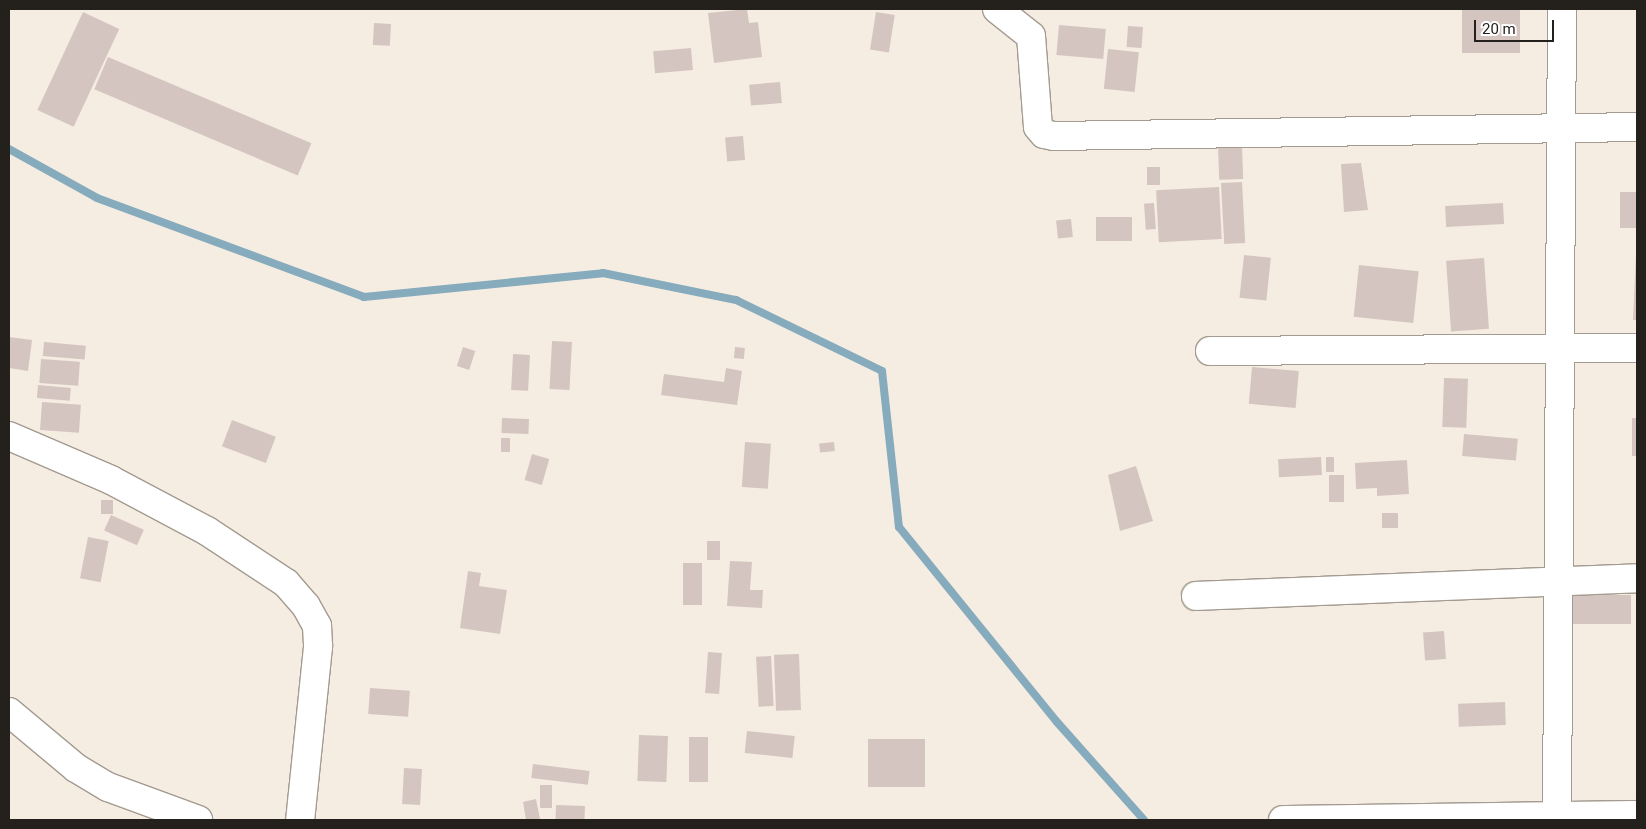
<!DOCTYPE html>
<html>
<head>
<meta charset="utf-8">
<style>
  body { margin:0 }
  #map { position:relative; width:1646px; height:829px; overflow:hidden; background:#f6ede2; font-family:Roboto,sans-serif }
  div>[style] { position:absolute }
  [style*='--x'] { left:calc(var(--x)*1px); top:calc(var(--y)*1px); width:calc(var(--w)*1px); rotate:calc(var(--a)*1deg) }
  .stream>* { height:8px; margin:-4px; padding:0 4px; transform-origin:4px; border-radius:4px; background:#86abbd }
  .building>* { inset:0; background:#d4c5c0; transform-origin:0 0 }
  .roads { filter:drop-shadow(1px 0 #a39a90) drop-shadow(-1px 0 #a39a90) drop-shadow(0 1px #a39a90) drop-shadow(0 -1px #a39a90) }
  .minor>* { height:28px; margin:-14px; padding:0 14px; transform-origin:14px; border-radius:14px; background:#fff }
  span { translate:-50% -50%; white-space:nowrap; text-align:center; line-height:1.15; -webkit-text-stroke:4.5px #fff; paint-order:stroke }
  .frame { position:absolute; inset:0; border:10px solid #24211d; pointer-events:none }
  .scale { position:absolute; left:1474px; top:20px; width:80px; height:22px; box-sizing:border-box; border:2px solid #24211d; border-top:0; padding-left:6px; font-size:15px; line-height:18px; white-space:nowrap; color:#24211d; -webkit-text-stroke:4px #fff; paint-order:stroke }
</style>
</head>
<body>
<div id="map">
  <div class="stream">
    <i style="--x:9;--y:149;--w:101;--a:29.1"></i>
    <i style="--x:97;--y:198;--w:285;--a:20.3"></i>
    <i style="--x:364;--y:297;--w:240;--a:-5.7"></i>
    <i style="--x:603;--y:273;--w:136;--a:11.5"></i>
    <i style="--x:736;--y:300;--w:162;--a:25.9"></i>
    <i style="--x:882;--y:371;--w:157;--a:83.8"></i>
    <i style="--x:899;--y:527;--w:251;--a:51"></i>
    <i style="--x:1057;--y:722;--w:131;--a:48.4"></i>
  </div>
  <div class="building">
    <i style="clip-path:polygon(747px 9px,749px 23px,758px 22px,762px 57px,714px 63px,708px 13px)"></i>
    <i style="left:1462px;top:9px;width:58px;height:44px"></i>
    <i style="left:83px;top:12px;width:40px;height:108px;rotate:25deg"></i>
    <i style="left:876px;top:12px;width:19px;height:38px;rotate:9deg"></i>
    <i style="left:374px;top:23px;width:17px;height:22px;rotate:3deg"></i>
    <i style="left:1059px;top:25px;width:47px;height:30px;rotate:5deg"></i>
    <i style="left:1128px;top:26px;width:15px;height:21px;rotate:4deg"></i>
    <i style="left:691px;top:48px;width:22px;height:38px;rotate:85deg"></i>
    <i style="left:1108px;top:49px;width:31px;height:40px;rotate:6deg"></i>
    <i style="left:108px;top:57px;width:221px;height:35px;rotate:23deg"></i>
    <i style="left:780px;top:82px;width:21px;height:31px;rotate:85deg"></i>
    <i style="left:743px;top:136px;width:24px;height:18px;rotate:85deg"></i>
    <i style="left:1242px;top:145px;width:34px;height:24px;rotate:88deg"></i>
    <i style="clip-path:polygon(1361px 163px,1368px 210px,1344px 212px,1341px 164px)"></i>
    <i style="left:1147px;top:167px;width:13px;height:18px"></i>
    <i style="left:1242px;top:182px;width:61px;height:21px;rotate:87deg"></i>
    <i style="left:1219px;top:187px;width:52px;height:63px;rotate:87deg"></i>
    <i style="left:1620px;top:192px;width:17px;height:36px"></i>
    <i style="left:1154px;top:203px;width:26px;height:10px;rotate:86deg"></i>
    <i style="left:1503px;top:203px;width:21px;height:58px;rotate:87deg"></i>
    <i style="left:1132px;top:217px;width:24px;height:36px;rotate:90deg"></i>
    <i style="left:1071px;top:219px;width:18px;height:15px;rotate:84deg"></i>
    <i style="clip-path:polygon(1636px 254px,1637px 254px,1637px 320px,1633px 320px)"></i>
    <i style="left:1244px;top:255px;width:27px;height:43px;rotate:6deg"></i>
    <i style="left:1484px;top:258px;width:71px;height:38px;rotate:86deg"></i>
    <i style="left:1359px;top:265px;width:60px;height:52px;rotate:6deg"></i>
    <i style="clip-path:polygon(9px 337px,32px 340px,28px 371px,9px 368px)"></i>
    <i style="left:552px;top:341px;width:20px;height:48px;rotate:3deg"></i>
    <i style="left:44px;top:342px;width:42px;height:14px;rotate:5deg"></i>
    <i style="left:463px;top:347px;width:13px;height:20px;rotate:18deg"></i>
    <i style="left:735px;top:347px;width:10px;height:11px;rotate:6deg"></i>
    <i style="left:513px;top:354px;width:17px;height:36px;rotate:3deg"></i>
    <i style="left:41px;top:359px;width:39px;height:24px;rotate:4deg"></i>
    <i style="left:1252px;top:367px;width:47px;height:37px;rotate:5deg"></i>
    <i style="clip-path:polygon(726px 368px,742px 371px,737px 405px,661px 395px,664px 374px,724px 382px)"></i>
    <i style="left:1444px;top:378px;width:24px;height:49px;rotate:2deg"></i>
    <i style="left:38px;top:385px;width:33px;height:13px;rotate:5deg"></i>
    <i style="left:42px;top:402px;width:39px;height:28px;rotate:4deg"></i>
    <i style="left:502px;top:418px;width:27px;height:15px;rotate:2deg"></i>
    <i style="left:1632px;top:418px;width:5px;height:38px"></i>
    <i style="left:232px;top:420px;width:47px;height:28px;rotate:21deg"></i>
    <i style="left:1464px;top:434px;width:54px;height:22px;rotate:5deg"></i>
    <i style="left:501px;top:438px;width:9px;height:14px"></i>
    <i style="left:745px;top:442px;width:26px;height:45px;rotate:4deg"></i>
    <i style="left:834px;top:442px;width:9px;height:15px;rotate:84deg"></i>
    <i style="left:532px;top:454px;width:18px;height:27px;rotate:16deg"></i>
    <i style="left:1321px;top:457px;width:18px;height:43px;rotate:87deg"></i>
    <i style="left:1326px;top:457px;width:8px;height:15px"></i>
    <i style="clip-path:polygon(1407px 460px,1409px 494px,1377px 496px,1377px 488px,1356px 489px,1355px 463px)"></i>
    <i style="clip-path:polygon(1136px 466px,1153px 521px,1120px 531px,1108px 475px)"></i>
    <i style="left:1329px;top:475px;width:15px;height:27px"></i>
    <i style="left:101px;top:500px;width:12px;height:14px"></i>
    <i style="left:1382px;top:513px;width:16px;height:15px"></i>
    <i style="left:111px;top:515px;width:36px;height:17px;rotate:24deg"></i>
    <i style="left:88px;top:537px;width:21px;height:42px;rotate:11deg"></i>
    <i style="left:707px;top:541px;width:13px;height:19px"></i>
    <i style="clip-path:polygon(730px 561px,752px 562px,750px 590px,763px 590px,762px 608px,727px 606px)"></i>
    <i style="left:683px;top:563px;width:19px;height:42px"></i>
    <i style="clip-path:polygon(468px 571px,481px 573px,479px 586px,507px 590px,500px 634px,460px 628px)"></i>
    <i style="left:1570px;top:595px;width:61px;height:29px"></i>
    <i style="left:1444px;top:631px;width:28px;height:21px;rotate:86deg"></i>
    <i style="left:708px;top:652px;width:14px;height:41px;rotate:4deg"></i>
    <i style="left:799px;top:654px;width:56px;height:25px;rotate:88deg"></i>
    <i style="left:771px;top:656px;width:50px;height:15px;rotate:87deg"></i>
    <i style="left:370px;top:688px;width:40px;height:26px;rotate:4deg"></i>
    <i style="left:1505px;top:702px;width:23px;height:47px;rotate:88deg"></i>
    <i style="left:747px;top:731px;width:48px;height:22px;rotate:6deg"></i>
    <i style="left:639px;top:735px;width:29px;height:46px;rotate:2deg"></i>
    <i style="left:689px;top:737px;width:19px;height:45px"></i>
    <i style="left:868px;top:739px;width:57px;height:48px"></i>
    <i style="left:533px;top:764px;width:57px;height:14px;rotate:7deg"></i>
    <i style="left:404px;top:768px;width:18px;height:36px;rotate:3deg"></i>
    <i style="left:540px;top:785px;width:12px;height:23px"></i>
    <i style="clip-path:polygon(536px 799px,540px 819px,526px 820px,523px 802px)"></i>
    <i style="left:556px;top:805px;width:29px;height:15px;rotate:2deg"></i>
  </div>
  <div class="roads">
    <div class="minor">
      <i style="--x:997;--y:9;--w:43;--a:38.5"></i>
      <i style="--x:1031;--y:36;--w:91;--a:85.6"></i>
      <i style="--x:1038;--y:127;--w:9;--a:49"></i>
      <i style="--x:1044;--y:134;--w:10;--a:11"></i>
      <i style="--x:1054;--y:136;--w:583;--a:-0.88"></i>
      <i style="--x:1210;--y:351;--w:427;--a:-0.4"></i>
      <i style="--x:9;--y:436;--w:111;--a:23.3"></i>
      <i style="--x:111;--y:480;--w:109;--a:28"></i>
      <i style="--x:207;--y:531;--w:95;--a:33.4"></i>
      <i style="--x:286;--y:583;--w:30;--a:49"></i>
      <i style="--x:306;--y:606;--w:23;--a:61"></i>
      <i style="--x:317;--y:626;--w:21;--a:87"></i>
      <i style="--x:318;--y:647;--w:174;--a:95.9"></i>
      <i style="--x:1196;--y:596;--w:441;--a:-2.3"></i>
      <i style="--x:9;--y:712;--w:87;--a:39.9"></i>
      <i style="--x:76;--y:768;--w:37;--a:31"></i>
      <i style="--x:108;--y:787;--w:96;--a:20.1"></i>
      <i style="--x:1283;--y:820;--w:354;--a:-0.8"></i>
      <i style="--x:1557;--y:820;--w:811;--a:-89.65"></i>
    </div>
  </div>
  <div class="frame"></div>
  <div class="scale">20 m</div>
</div>
</body>
</html>
